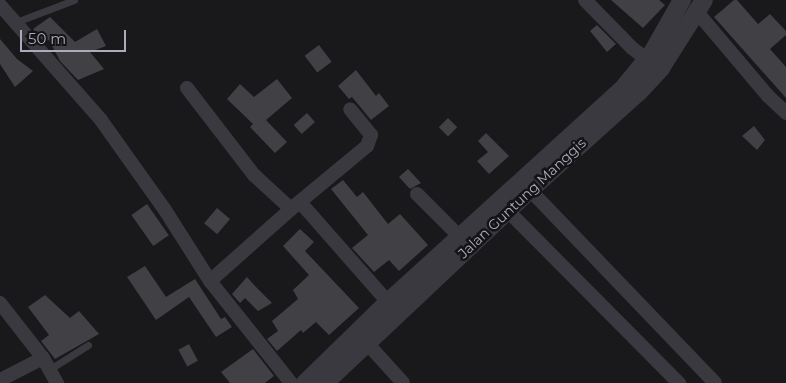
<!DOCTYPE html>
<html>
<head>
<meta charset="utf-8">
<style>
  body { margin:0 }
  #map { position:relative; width:786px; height:383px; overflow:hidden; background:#19181b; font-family:Montserrat,sans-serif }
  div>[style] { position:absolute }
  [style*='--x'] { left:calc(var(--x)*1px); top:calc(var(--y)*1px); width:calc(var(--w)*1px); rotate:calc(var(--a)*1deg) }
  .building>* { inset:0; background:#404045; transform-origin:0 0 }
  .service>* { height:7px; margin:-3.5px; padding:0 3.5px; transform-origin:3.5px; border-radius:3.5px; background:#3a3940 }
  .minor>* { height:14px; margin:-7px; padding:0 7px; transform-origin:7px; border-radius:7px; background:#3a3940 }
  .tertiary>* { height:18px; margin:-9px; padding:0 9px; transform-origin:9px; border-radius:9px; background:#3a3940 }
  span { translate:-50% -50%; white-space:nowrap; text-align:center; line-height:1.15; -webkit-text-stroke:5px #141316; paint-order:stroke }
  .street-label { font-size:14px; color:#aaacbb }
  .scale { position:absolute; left:20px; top:30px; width:106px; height:22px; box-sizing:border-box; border:2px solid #aaacbb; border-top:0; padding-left:6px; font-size:15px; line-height:18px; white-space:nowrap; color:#aaacbb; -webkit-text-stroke:4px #141316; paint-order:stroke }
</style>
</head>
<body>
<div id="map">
  <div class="building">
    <i style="clip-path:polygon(611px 0,659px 0,665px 5px,643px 28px)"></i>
    <i style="clip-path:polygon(734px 0,737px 0,758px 24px,770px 14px,786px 31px,786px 35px,770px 49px,786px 67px,786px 98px,714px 17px)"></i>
    <i style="clip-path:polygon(50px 17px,75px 42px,97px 29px,106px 46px,90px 52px,104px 69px,78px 80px,60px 61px,49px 40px,44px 42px,33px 29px)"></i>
    <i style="clip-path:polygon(597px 25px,616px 44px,607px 52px,590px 31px)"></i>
    <i style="clip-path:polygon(0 39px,17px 59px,33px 71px,15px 87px,0 64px)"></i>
    <i style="left:319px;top:45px;width:21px;height:18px;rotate:53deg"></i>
    <i style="clip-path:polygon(356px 70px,376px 96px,379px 93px,389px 106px,371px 120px,352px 97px,349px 99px,338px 86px)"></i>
    <i style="clip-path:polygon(277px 79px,292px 98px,266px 120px,287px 142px,275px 153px,250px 127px,253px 124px,227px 99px,240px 84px,254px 97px)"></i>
    <i style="left:307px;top:113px;width:12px;height:18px;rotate:48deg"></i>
    <i style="left:448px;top:118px;width:13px;height:13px;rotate:45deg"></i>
    <i style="clip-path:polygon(754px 126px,765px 140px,757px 150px,742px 136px)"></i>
    <i style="clip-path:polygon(486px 133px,509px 156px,489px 174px,477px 161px,488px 152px,478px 141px)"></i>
    <i style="clip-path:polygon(408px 169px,421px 183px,410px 189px,399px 177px)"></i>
    <i style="clip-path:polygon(343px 180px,357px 197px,363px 192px,388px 224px,400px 214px,428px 245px,399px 271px,389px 260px,374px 272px,352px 248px,368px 235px,331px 189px)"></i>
    <i style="left:147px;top:204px;width:38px;height:19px;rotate:55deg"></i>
    <i style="left:217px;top:208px;width:17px;height:20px;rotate:40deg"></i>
    <i style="clip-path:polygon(300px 229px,314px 242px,305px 251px,359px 308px,329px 335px,316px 322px,303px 333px,301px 330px,277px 351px,267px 339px,278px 331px,272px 321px,298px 299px,293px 290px,309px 275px,283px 246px)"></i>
    <i style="clip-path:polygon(145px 266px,166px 297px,195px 279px,221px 319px,225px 317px,232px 327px,216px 337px,189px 297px,156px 320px,127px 277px)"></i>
    <i style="clip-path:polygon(247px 277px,256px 287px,272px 303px,258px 311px,245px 298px,240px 303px,232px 294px)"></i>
    <i style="clip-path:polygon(45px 295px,70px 318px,79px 311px,99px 334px,55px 359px,41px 341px,49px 335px,28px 307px)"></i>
    <i style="left:189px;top:344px;width:19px;height:12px;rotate:62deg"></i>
    <i style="clip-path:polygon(253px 349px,274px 376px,265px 383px,230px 383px,221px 372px)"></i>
  </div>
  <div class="service">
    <i style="--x:16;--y:22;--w:62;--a:-20.8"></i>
    <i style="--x:50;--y:369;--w:45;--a:-32.3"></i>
  </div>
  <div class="minor">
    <i style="--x:585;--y:0;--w:67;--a:45.6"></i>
    <i style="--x:632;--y:48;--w:20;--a:37"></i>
    <i style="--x:0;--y:5;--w:153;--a:48.7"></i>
    <i style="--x:101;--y:120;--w:110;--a:54.6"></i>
    <i style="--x:165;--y:210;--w:84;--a:57.6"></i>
    <i style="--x:210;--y:281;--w:130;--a:51.5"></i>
    <i style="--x:697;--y:12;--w:110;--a:49.8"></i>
    <i style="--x:768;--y:96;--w:25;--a:43"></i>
    <i style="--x:187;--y:88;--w:110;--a:52.4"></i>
    <i style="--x:254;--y:175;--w:50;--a:42.6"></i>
    <i style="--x:530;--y:190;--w:267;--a:46.2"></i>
    <i style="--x:417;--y:194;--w:61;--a:45"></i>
    <i style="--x:300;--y:202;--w:133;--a:48.7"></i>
    <i style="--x:508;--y:211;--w:243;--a:45.2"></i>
    <i style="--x:210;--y:281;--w:108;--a:-41.6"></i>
    <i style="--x:291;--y:209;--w:99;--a:-39.7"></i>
    <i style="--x:367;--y:146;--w:12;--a:-70"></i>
    <i style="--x:371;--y:135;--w:33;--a:-129"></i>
    <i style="--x:0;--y:303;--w:70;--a:52"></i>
    <i style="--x:43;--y:358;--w:29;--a:61"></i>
    <i style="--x:366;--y:342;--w:55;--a:47.9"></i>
    <i style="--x:0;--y:380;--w:48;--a:-27.1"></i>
  </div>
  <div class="tertiary">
    <i style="--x:305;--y:383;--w:116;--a:-44.3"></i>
    <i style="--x:388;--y:302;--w:319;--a:-42.3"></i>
    <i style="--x:624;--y:87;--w:44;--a:-50.5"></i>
    <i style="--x:652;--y:53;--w:61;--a:-60.5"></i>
    <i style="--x:325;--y:383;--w:282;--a:-43.3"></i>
    <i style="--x:530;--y:190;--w:147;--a:-42"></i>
    <i style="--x:639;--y:92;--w:33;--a:-47"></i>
    <i style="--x:661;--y:68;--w:80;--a:-57.7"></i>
  </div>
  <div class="street-label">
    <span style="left:522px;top:198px;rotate:-43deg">Jalan Guntung Manggis</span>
  </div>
  <div class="scale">50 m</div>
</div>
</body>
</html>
